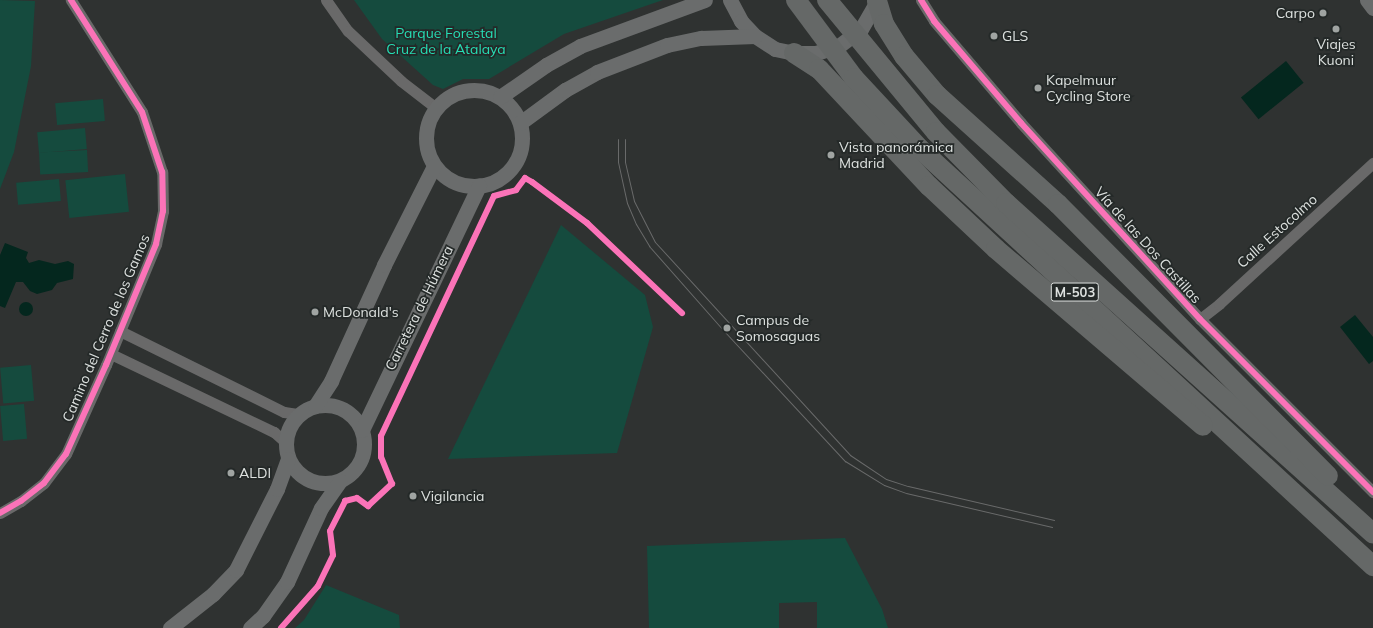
<!DOCTYPE html>
<html>
<head>
<meta charset="utf-8">
<style>
  body { margin:0 }
  #map { position:relative; width:1373px; height:628px; overflow:hidden; background:#2f3231; font-family:Mulish,sans-serif }
  div>[style] { position:absolute }
  [style*='--x'] { left:calc(var(--x)*1px); top:calc(var(--y)*1px); width:calc(var(--w)*1px); rotate:calc(var(--a)*1deg) }
  .green>* { inset:0; background:#154b3e; transform-origin:0 0 }
  .water>* { inset:0; background:#04271e; transform-origin:0 0 }
  .round { border-radius:50% }
  .street>* { height:11px; margin:-5.5px; padding:0 5.5px; transform-origin:5.5px; border-radius:5.5px; background:#696969 }
  .secondary>* { height:15px; margin:-7.5px; padding:0 7.5px; transform-origin:7.5px; border-radius:7.5px; background:#6a6c6c }
  .secondary>.ring { margin:-7.5px; padding:0; box-sizing:content-box; background:none; border:15px solid #6a6c6c; border-radius:50% }
  .highway>* { height:20px; margin:-10px; padding:0 10px; transform-origin:10px; border-radius:10px; background:#656867 }
  .tram>* { height:1px; margin:-0.5px; padding:0 0.5px; transform-origin:0.5px; border-radius:0.5px; background:#696a6a }
  .cycleway>* { height:6px; margin:-3px; padding:0 3px; transform-origin:3px; border-radius:3px; background:#fb73b8 }
  .dots>* { width:11px; height:11px; translate:-50% -50%; box-sizing:border-box; border:2px solid #242928; border-radius:50% }
  span { translate:-50% -50%; white-space:nowrap; text-align:center; line-height:1.15; -webkit-text-stroke:3.5px #242928; paint-order:stroke }
  .shield-label span { padding:1px 3px; background:#242928; border:1px solid; border-radius:3px; -webkit-text-stroke-width:0 }
  .shield-label { font-size:13px; color:#dde1df; font-weight:700 }
  .poi-label { font-size:14px; color:#dde1df }
  .right { translate:-100% -50%; text-align:right }
  .left { translate:0 -50%; text-align:left }
  .park-label { font-size:14px; color:#26ddb4 }
  .street-label { font-size:14px; color:#dde1df }
</style>
</head>
<body>
<div id="map">
  <div class="green">
    <i style="clip-path:polygon(0 0,35px 1px,31px 66px,14px 152px,0 189px)"></i>
    <i style="clip-path:polygon(354px 0,663px 0,564px 34px,489px 79px,463px 79px,443px 89px,433px 85px,382px 39px)"></i>
    <i style="left:103px;top:99px;width:22px;height:48px;rotate:85deg"></i>
    <i style="left:85px;top:128px;width:21px;height:48px;rotate:85deg"></i>
    <i style="left:87px;top:150px;width:22px;height:48px;rotate:87deg"></i>
    <i style="left:125px;top:174px;width:38px;height:60px;rotate:84deg"></i>
    <i style="left:59px;top:179px;width:22px;height:43px;rotate:85deg"></i>
    <i style="clip-path:polygon(561px 225px,645px 295px,653px 327px,617px 453px,448px 459px)"></i>
    <i style="left:31px;top:365px;width:36px;height:31px;rotate:85deg"></i>
    <i style="left:24px;top:404px;width:35px;height:24px;rotate:85deg"></i>
    <i style="clip-path:polygon(845px 538px,882px 609px,888px 628px,817px 628px,817px 602px,779px 603px,779px 628px,649px 628px,647px 546px)"></i>
    <i style="clip-path:polygon(326px 585px,399px 615px,400px 628px,295px 628px,304px 620px)"></i>
  </div>
  <div class="water">
    <i style="left:1286px;top:61px;width:28px;height:58px;rotate:51deg"></i>
    <i style="clip-path:polygon(5px 243px,28px 252px,26px 258px,29px 263px,39px 260px,55px 264px,68px 261px,74px 264px,73px 279px,57px 283px,52px 290px,37px 294px,30px 291px,23px 282px,16px 282px,5px 308px,0 306px,0 255px)"></i>
    <i class="round" style="left:19px;top:302px;width:14px;height:14px"></i>
    <i style="clip-path:polygon(1355px 315px,1373px 337px,1373px 361px,1369px 364px,1340px 327px)"></i>
  </div>
  <div class="street">
    <i style="--x:326;--y:0;--w:38;--a:55"></i>
    <i style="--x:348;--y:31;--w:73;--a:43.3"></i>
    <i style="--x:401;--y:81;--w:44;--a:37.6"></i>
    <i style="--x:921;--y:0;--w:25;--a:58"></i>
    <i style="--x:934;--y:21;--w:134;--a:49.5"></i>
    <i style="--x:1021;--y:123;--w:265;--a:47.6"></i>
    <i style="--x:1200;--y:319;--w:245;--a:45"></i>
    <i style="--x:1200;--y:319;--w:24;--a:-38"></i>
    <i style="--x:1219;--y:304;--w:209;--a:-42.5"></i>
    <i style="--x:120;--y:331;--w:183;--a:26.3"></i>
    <i style="--x:284;--y:412;--w:15;--a:8"></i>
    <i style="--x:111;--y:354;--w:181;--a:25.6"></i>
    <i style="--x:274;--y:432;--w:15;--a:42"></i>
    <i style="--x:0;--y:513;--w:24;--a:-30"></i>
    <i style="--x:21;--y:501;--w:29;--a:-38"></i>
    <i style="--x:44;--y:483;--w:36;--a:-53"></i>
    <i style="--x:66;--y:454;--w:98;--a:-65.8"></i>
    <i style="--x:106;--y:365;--w:131;--a:-67.5"></i>
    <i style="--x:156;--y:244;--w:34;--a:-78"></i>
    <i style="--x:163;--y:211;--w:39;--a:-91"></i>
    <i style="--x:162;--y:172;--w:63;--a:-108.4"></i>
    <i style="--x:142;--y:112;--w:133;--a:-122.4"></i>
  </div>
  <div class="secondary">
    <i style="--x:730;--y:0;--w:24;--a:62"></i>
    <i style="--x:741;--y:21;--w:21;--a:47"></i>
    <i style="--x:755;--y:36;--w:24;--a:33"></i>
    <i style="--x:775;--y:49;--w:19;--a:12"></i>
    <i style="--x:794;--y:53;--w:22;--a:0"></i>
    <i style="--x:816;--y:53;--w:25;--a:-18"></i>
    <i style="--x:840;--y:45;--w:26;--a:-37"></i>
    <i style="--x:861;--y:29;--w:34;--a:-60"></i>
    <i style="--x:1367;--y:0;--w:10;--a:53"></i>
    <i class="ring" style="left:426px;top:90px;width:81px;height:81px"></i>
    <i style="--x:500;--y:97;--w:56;--a:-34.8"></i>
    <i style="--x:546;--y:65;--w:39;--a:-29"></i>
    <i style="--x:580;--y:46;--w:133;--a:-20.2"></i>
    <i style="--x:520;--y:123;--w:56;--a:-36.3"></i>
    <i style="--x:565;--y:90;--w:37;--a:-29"></i>
    <i style="--x:597;--y:72;--w:75;--a:-21.1"></i>
    <i style="--x:667;--y:45;--w:35;--a:-12"></i>
    <i style="--x:701;--y:38;--w:54;--a:-2.1"></i>
    <i class="ring" style="left:286px;top:405px;width:63px;height:63px"></i>
    <i style="--x:315;--y:406;--w:30;--a:-57"></i>
    <i style="--x:331;--y:381;--w:128;--a:-65.4"></i>
    <i style="--x:384;--y:265;--w:111;--a:-63.2"></i>
    <i style="--x:362;--y:430;--w:271;--a:-64.4"></i>
    <i style="--x:170;--y:628;--w:55;--a:-38.3"></i>
    <i style="--x:213;--y:594;--w:33;--a:-46"></i>
    <i style="--x:236;--y:570;--w:91;--a:-63.2"></i>
    <i style="--x:277;--y:489;--w:32;--a:-70"></i>
    <i style="--x:250;--y:628;--w:18;--a:-43"></i>
    <i style="--x:263;--y:616;--w:42;--a:-54.8"></i>
    <i style="--x:287;--y:582;--w:81;--a:-65.3"></i>
    <i style="--x:321;--y:508;--w:33;--a:-55"></i>
  </div>
  <div class="highway">
    <i style="--x:796;--y:0;--w:97;--a:53.4"></i>
    <i style="--x:854;--y:78;--w:97;--a:47.1"></i>
    <i style="--x:920;--y:149;--w:616;--a:42.63"></i>
    <i style="--x:827;--y:0;--w:171;--a:50.5"></i>
    <i style="--x:936;--y:132;--w:100;--a:45.4"></i>
    <i style="--x:1006;--y:203;--w:494;--a:42"></i>
    <i style="--x:877;--y:1;--w:24;--a:73"></i>
    <i style="--x:884;--y:24;--w:38;--a:58"></i>
    <i style="--x:904;--y:56;--w:51;--a:49.8"></i>
    <i style="--x:937;--y:95;--w:163;--a:42"></i>
    <i style="--x:1058;--y:204;--w:383;--a:45.2"></i>
    <i style="--x:794;--y:53;--w:30;--a:33"></i>
    <i style="--x:819;--y:69;--w:161;--a:46.8"></i>
    <i style="--x:929;--y:186;--w:92;--a:43.2"></i>
    <i style="--x:996;--y:249;--w:272;--a:40.5"></i>
  </div>
  <div class="tram">
    <i style="--x:618;--y:139;--w:23;--a:90"></i>
    <i style="--x:618;--y:162;--w:42;--a:77.6"></i>
    <i style="--x:627;--y:203;--w:23;--a:67"></i>
    <i style="--x:636;--y:224;--w:26;--a:59"></i>
    <i style="--x:649;--y:246;--w:113;--a:48.6"></i>
    <i style="--x:724;--y:331;--w:178;--a:47.1"></i>
    <i style="--x:845;--y:461;--w:46;--a:31.6"></i>
    <i style="--x:884;--y:485;--w:23;--a:20"></i>
    <i style="--x:906;--y:493;--w:150;--a:13.1"></i>
    <i style="--x:625;--y:139;--w:23;--a:90"></i>
    <i style="--x:625;--y:162;--w:40;--a:77"></i>
    <i style="--x:634;--y:201;--w:46;--a:62.9"></i>
    <i style="--x:655;--y:242;--w:289;--a:47.5"></i>
    <i style="--x:850;--y:455;--w:43;--a:33.7"></i>
    <i style="--x:886;--y:479;--w:23;--a:18"></i>
    <i style="--x:908;--y:486;--w:150;--a:13.1"></i>
  </div>
  <div class="cycleway">
    <i style="--x:921;--y:0;--w:25;--a:58"></i>
    <i style="--x:934;--y:21;--w:134;--a:49.5"></i>
    <i style="--x:1021;--y:123;--w:265;--a:47.6"></i>
    <i style="--x:1200;--y:319;--w:245;--a:45"></i>
    <i style="--x:0;--y:513;--w:24;--a:-30"></i>
    <i style="--x:21;--y:501;--w:29;--a:-38"></i>
    <i style="--x:44;--y:483;--w:36;--a:-53"></i>
    <i style="--x:66;--y:454;--w:98;--a:-65.8"></i>
    <i style="--x:106;--y:365;--w:131;--a:-67.5"></i>
    <i style="--x:156;--y:244;--w:34;--a:-78"></i>
    <i style="--x:163;--y:211;--w:39;--a:-91"></i>
    <i style="--x:162;--y:172;--w:63;--a:-108.4"></i>
    <i style="--x:142;--y:112;--w:133;--a:-122.4"></i>
    <i style="--x:281;--y:628;--w:56;--a:-48.6"></i>
    <i style="--x:318;--y:586;--w:34;--a:-64"></i>
    <i style="--x:333;--y:555;--w:24;--a:-97"></i>
    <i style="--x:330;--y:531;--w:34;--a:-63"></i>
    <i style="--x:345;--y:501;--w:12;--a:-14"></i>
    <i style="--x:357;--y:498;--w:14;--a:36"></i>
    <i style="--x:368;--y:506;--w:33;--a:-43"></i>
    <i style="--x:392;--y:484;--w:29;--a:-112"></i>
    <i style="--x:381;--y:457;--w:21;--a:-90"></i>
    <i style="--x:381;--y:436;--w:265;--a:-64.8"></i>
    <i style="--x:494;--y:196;--w:23;--a:-15"></i>
    <i style="--x:516;--y:190;--w:15;--a:-53"></i>
    <i style="--x:525;--y:178;--w:8;--a:30"></i>
    <i style="--x:532;--y:182;--w:69;--a:36.7"></i>
    <i style="--x:587;--y:223;--w:131;--a:43.5"></i>
  </div>
  <div class="dots">
    <i style="left:1323px;top:13px;background:#a0a4a2"></i>
    <i style="left:1336px;top:29px;background:#a0a4a2"></i>
    <i style="left:994px;top:36px;background:#a0a4a2"></i>
    <i style="left:1038px;top:88px;background:#a0a4a2"></i>
    <i style="left:831px;top:155px;background:#a0a4a2"></i>
    <i style="left:315px;top:312px;background:#a0a4a2"></i>
    <i style="left:727px;top:328px;background:#a0a4a2"></i>
    <i style="left:231px;top:473px;background:#a0a4a2"></i>
    <i style="left:413px;top:496px;background:#a0a4a2"></i>
  </div>
  <div class="shield-label">
    <span style="left:1075px;top:292px">M-503</span>
  </div>
  <div class="poi-label">
    <span class="right" style="left:1315px;top:13px">Carpo</span>
    <span class="left" style="left:1002px;top:36px">GLS</span>
    <span style="left:1336px;top:52px">Viajes<br>Kuoni</span>
    <span class="left" style="left:1046px;top:88px">Kapelmuur<br>Cycling Store</span>
    <span class="left" style="left:839px;top:155px">Vista panorámica<br>Madrid</span>
    <span class="left" style="left:323px;top:312px">McDonald's</span>
    <span class="left" style="left:736px;top:328px">Campus de<br>Somosaguas</span>
    <span class="left" style="left:239px;top:473px">ALDI</span>
    <span class="left" style="left:421px;top:496px">Vigilancia</span>
  </div>
  <div class="park-label">
    <span style="left:446px;top:41px">Parque Forestal<br>Cruz de la Atalaya</span>
  </div>
  <div class="street-label">
    <span style="left:1277px;top:231px;rotate:-42deg">Calle Estocolmo</span>
    <span style="left:1148px;top:245px;rotate:48deg">Vía de las Dos Castillas</span>
    <span style="left:419px;top:308px;rotate:-64deg">Carretera de Húmera</span>
    <span style="left:106px;top:328px;rotate:-67deg">Camino del Cerro de los Gamos</span>
  </div>
</div>
</body>
</html>
